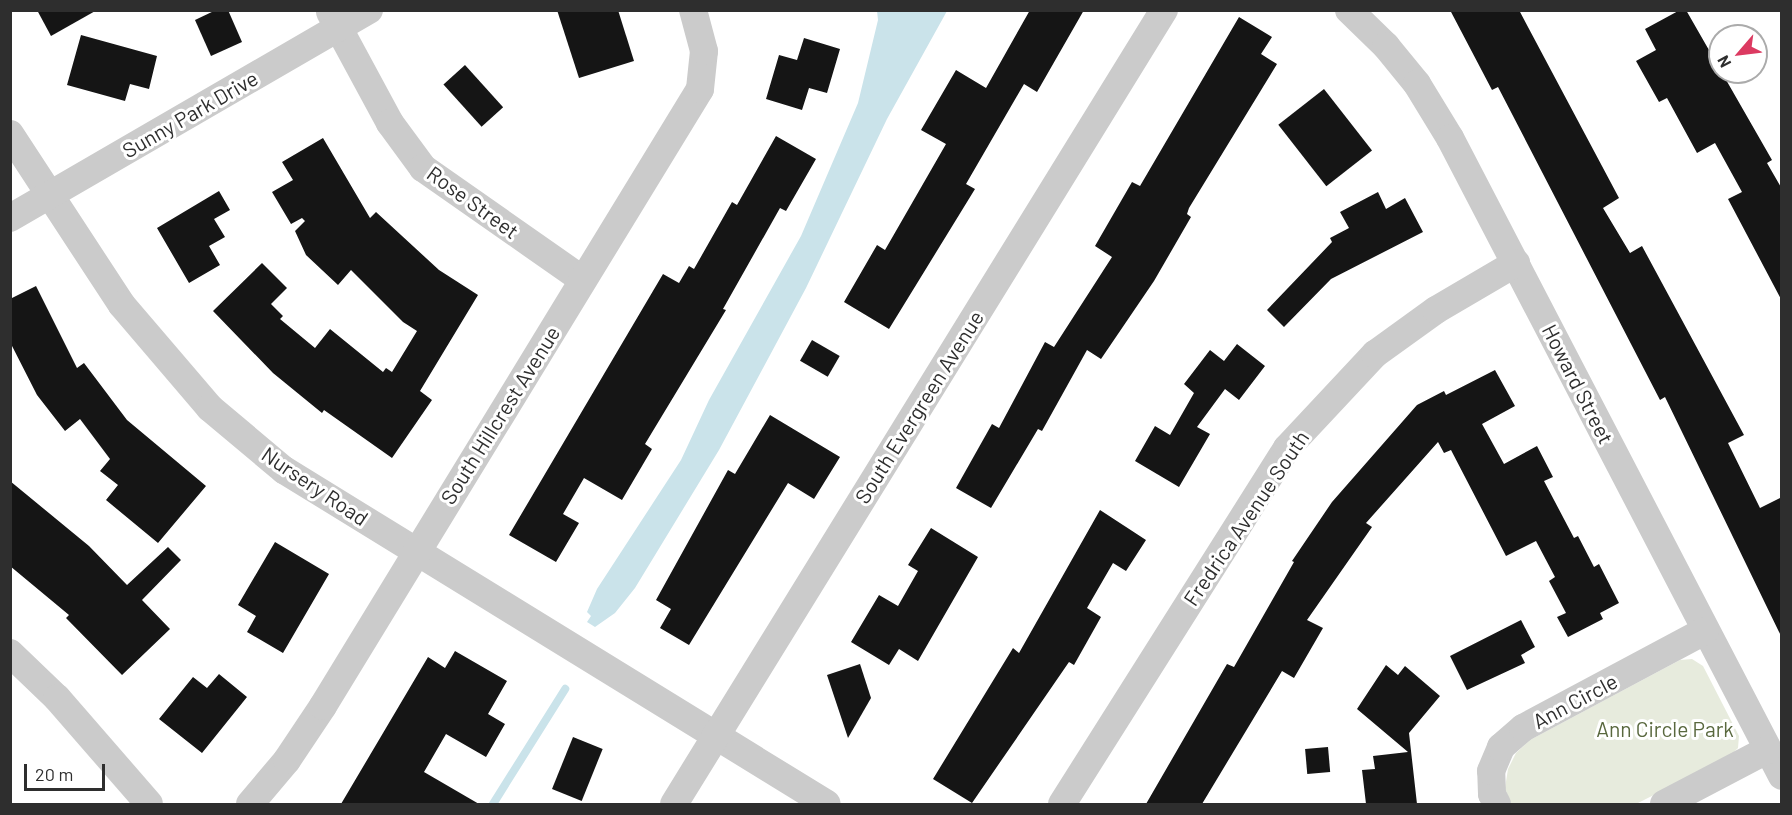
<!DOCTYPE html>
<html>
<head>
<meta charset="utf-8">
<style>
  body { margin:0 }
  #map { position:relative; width:1792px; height:815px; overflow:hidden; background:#fff; font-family:Barlow,sans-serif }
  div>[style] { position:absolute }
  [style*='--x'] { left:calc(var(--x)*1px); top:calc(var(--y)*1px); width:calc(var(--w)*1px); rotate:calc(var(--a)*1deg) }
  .green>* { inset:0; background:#e7ebdd }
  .water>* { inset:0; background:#cae3ea }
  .stream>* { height:8px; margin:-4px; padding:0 4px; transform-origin:4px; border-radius:4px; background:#cae3ea }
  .building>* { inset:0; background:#151515; transform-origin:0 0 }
  .street>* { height:28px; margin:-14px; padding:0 14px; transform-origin:14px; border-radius:14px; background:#cbcbcb }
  span { translate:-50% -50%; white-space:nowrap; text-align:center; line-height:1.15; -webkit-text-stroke:6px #fff; paint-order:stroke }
  .street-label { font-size:21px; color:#2e2e2e }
  .park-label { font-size:21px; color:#59683e }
  .frame { position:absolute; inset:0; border:12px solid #2e2e2e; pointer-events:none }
  .north { position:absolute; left:1708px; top:24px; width:60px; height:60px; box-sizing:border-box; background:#fff; border:2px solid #ababab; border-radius:50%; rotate:242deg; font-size:16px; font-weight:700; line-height:24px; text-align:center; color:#2e2e2e }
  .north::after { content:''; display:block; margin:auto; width:21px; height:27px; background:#dc3a61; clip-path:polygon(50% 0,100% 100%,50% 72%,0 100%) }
  .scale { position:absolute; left:24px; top:764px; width:81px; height:27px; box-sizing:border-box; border:3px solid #2e2e2e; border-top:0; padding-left:8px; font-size:18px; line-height:21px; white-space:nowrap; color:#2e2e2e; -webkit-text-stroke:4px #fff; paint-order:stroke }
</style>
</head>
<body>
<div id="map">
  <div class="green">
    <i style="clip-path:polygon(1692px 659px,1703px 666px,1739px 736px,1738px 748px,1729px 757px,1636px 804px,1511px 804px,1505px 788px,1508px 769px,1516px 753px,1530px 740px,1680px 660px)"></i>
  </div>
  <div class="water">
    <i style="clip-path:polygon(877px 11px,947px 11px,887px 119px,806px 288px,719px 450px,635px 588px,615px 613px,595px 627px,587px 622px,591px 616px,587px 612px,597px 589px,681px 460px,709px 400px,801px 236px,858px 103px,878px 20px)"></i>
  </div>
  <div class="stream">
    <i style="--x:493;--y:804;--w:136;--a:-57.9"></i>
  </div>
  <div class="building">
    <i style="clip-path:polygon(37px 10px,97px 10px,51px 36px)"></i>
    <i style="clip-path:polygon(216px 10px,228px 10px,242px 42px,211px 56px,195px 20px)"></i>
    <i style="clip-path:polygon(557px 10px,618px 10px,634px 61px,579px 78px)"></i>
    <i style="clip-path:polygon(1030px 10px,1084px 10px,1037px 92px,1024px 84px,966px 184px,975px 189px,889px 329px,844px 302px,877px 245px,885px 250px,946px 144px,921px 130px,956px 70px,986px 88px)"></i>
    <i style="clip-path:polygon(1450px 10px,1519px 10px,1619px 198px,1603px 208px,1630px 253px,1642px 246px,1744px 435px,1728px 443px,1760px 508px,1782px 497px,1782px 638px,1665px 397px,1660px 400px,1498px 87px,1492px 90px)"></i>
    <i style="clip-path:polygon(1680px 10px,1686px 10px,1772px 160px,1767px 163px,1782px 189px,1782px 301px,1728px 199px,1742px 192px,1715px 143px,1697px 153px,1667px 98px,1659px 102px,1636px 61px,1656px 50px,1645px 29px)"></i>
    <i style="clip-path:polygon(1239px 17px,1272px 37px,1261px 54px,1277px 64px,1189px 208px,1187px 214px,1191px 217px,1154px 281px,1101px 359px,1087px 350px,1042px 431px,1038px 429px,991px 508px,956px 488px,992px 424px,999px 428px,1045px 342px,1054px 347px,1112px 257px,1095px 246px,1132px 182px,1140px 186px)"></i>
    <i style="clip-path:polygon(81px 35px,157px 56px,149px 89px,130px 84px,125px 101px,67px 85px)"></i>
    <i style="clip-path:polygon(804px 38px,840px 49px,827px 93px,809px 88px,802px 110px,766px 99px,779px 55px,797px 60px)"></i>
    <i style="left:465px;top:65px;width:57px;height:29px;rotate:48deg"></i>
    <i style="left:1324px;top:89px;width:78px;height:58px;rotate:52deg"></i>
    <i style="clip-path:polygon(776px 136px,816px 159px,786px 211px,780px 208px,723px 309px,726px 310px,645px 444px,652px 449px,622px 500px,584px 478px,563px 514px,579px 523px,556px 562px,509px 535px,663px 274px,679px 283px,689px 266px,694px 269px,732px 202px,737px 205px)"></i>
    <i style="clip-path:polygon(323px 138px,370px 218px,376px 212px,439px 270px,478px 295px,420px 391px,432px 400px,392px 458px,324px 410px,322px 413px,273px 373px,213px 311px,262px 263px,287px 288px,271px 304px,283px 316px,280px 319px,315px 348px,330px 329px,383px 372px,386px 368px,392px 372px,417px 331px,403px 322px,351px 270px,338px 285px,306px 255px,295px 231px,305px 221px,302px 218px,291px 224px,272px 192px,293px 180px,282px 162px)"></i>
    <i style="clip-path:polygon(219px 191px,230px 210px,214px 219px,225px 237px,209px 246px,220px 265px,189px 283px,157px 228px)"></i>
    <i style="clip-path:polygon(1378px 192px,1386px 209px,1405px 198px,1423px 232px,1331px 279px,1284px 327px,1267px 310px,1332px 242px,1330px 238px,1349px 228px,1340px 212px)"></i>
    <i style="clip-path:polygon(36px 286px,77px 368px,84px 363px,127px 420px,206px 486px,158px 543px,106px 500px,118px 485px,100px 471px,110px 459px,80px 419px,65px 431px,37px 395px,10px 342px,10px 299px)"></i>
    <i style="left:812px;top:340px;width:32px;height:24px;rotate:30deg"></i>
    <i style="clip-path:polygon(1237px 344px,1265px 366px,1239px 400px,1225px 389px,1197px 427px,1210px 434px,1179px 487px,1135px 461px,1155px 426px,1170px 435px,1194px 393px,1184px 384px,1210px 350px,1224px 361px)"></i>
    <i style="clip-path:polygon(1495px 370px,1515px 406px,1482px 424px,1504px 464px,1537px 446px,1553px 477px,1544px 481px,1574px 538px,1578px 536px,1594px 567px,1599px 564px,1619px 603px,1600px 613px,1603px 619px,1568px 637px,1557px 617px,1566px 613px,1549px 581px,1555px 577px,1536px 541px,1506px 556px,1451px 450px,1444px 453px,1438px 442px,1366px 523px,1372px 527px,1307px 620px,1323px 628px,1294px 678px,1282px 671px,1202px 804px,1146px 804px,1227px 664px,1234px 667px,1294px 562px,1292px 561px,1332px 502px,1417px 405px,1444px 391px,1446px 395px)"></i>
    <i style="clip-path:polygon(770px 415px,840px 457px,814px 499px,788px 483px,689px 645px,660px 628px,671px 609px,656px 600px,728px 470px,735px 474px)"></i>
    <i style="clip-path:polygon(10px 481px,89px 546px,127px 585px,168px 547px,181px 560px,142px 600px,170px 629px,122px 675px,66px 618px,69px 615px,10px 566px)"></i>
    <i style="clip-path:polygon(1100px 510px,1146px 540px,1126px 571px,1113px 563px,1087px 608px,1101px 617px,1074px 665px,1069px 662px,972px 803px,933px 779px,1013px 648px,1019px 653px)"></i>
    <i style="clip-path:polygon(931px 528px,978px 557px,918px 661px,899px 649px,889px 665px,851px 642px,879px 595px,898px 606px,918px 571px,908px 565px)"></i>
    <i style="clip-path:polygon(275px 542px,329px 574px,283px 653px,247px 632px,256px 616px,238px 605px)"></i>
    <i style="clip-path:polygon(1521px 620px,1535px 647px,1521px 655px,1525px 663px,1467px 690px,1450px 656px)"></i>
    <i style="clip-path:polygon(455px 651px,507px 681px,488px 714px,505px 724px,486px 757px,446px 734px,424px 772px,479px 804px,341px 804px,428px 657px,445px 668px)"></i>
    <i style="clip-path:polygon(860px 664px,871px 698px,848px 738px,827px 675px)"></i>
    <i style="clip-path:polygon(1386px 665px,1398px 675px,1405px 666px,1440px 696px,1409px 733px,1417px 804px,1366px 804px,1362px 770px,1375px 769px,1373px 756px,1408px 752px,1357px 709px)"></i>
    <i style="clip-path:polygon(219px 674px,247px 697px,202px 753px,159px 719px,193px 677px,207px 688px)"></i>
    <i style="left:573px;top:737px;width:32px;height:56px;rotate:22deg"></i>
    <i style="left:1328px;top:747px;width:25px;height:23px;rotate:85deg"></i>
  </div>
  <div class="street">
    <i style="--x:1349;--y:10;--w:52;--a:44.2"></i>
    <i style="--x:1386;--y:46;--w:49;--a:50.8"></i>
    <i style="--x:1417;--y:84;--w:63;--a:58.6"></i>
    <i style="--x:1450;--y:138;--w:719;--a:62.51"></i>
    <i style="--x:330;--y:12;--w:126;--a:61.6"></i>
    <i style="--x:390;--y:123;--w:56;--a:53.7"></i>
    <i style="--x:423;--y:168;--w:195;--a:35"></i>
    <i style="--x:10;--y:134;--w:204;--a:56.8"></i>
    <i style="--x:122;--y:305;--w:135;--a:49.5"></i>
    <i style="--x:210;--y:408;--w:97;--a:40"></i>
    <i style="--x:284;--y:470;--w:637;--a:31.6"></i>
    <i style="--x:10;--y:218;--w:415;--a:-30.1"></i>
    <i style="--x:10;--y:653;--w:65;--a:43.8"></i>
    <i style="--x:57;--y:698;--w:140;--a:49"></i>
    <i style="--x:250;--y:804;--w:57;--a:-49.9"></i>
    <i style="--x:287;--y:760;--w:65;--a:-56.3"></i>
    <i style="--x:323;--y:706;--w:723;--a:-58.57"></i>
    <i style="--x:700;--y:89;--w:38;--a:-84"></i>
    <i style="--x:704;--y:51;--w:42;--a:-105"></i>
    <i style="--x:674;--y:804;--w:933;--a:-58.32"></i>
    <i style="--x:1062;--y:804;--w:421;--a:-57.7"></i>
    <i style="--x:1287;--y:448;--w:129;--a:-46.9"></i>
    <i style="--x:1375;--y:354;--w:75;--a:-35.8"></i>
    <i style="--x:1436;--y:310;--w:93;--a:-30.4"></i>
    <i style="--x:1497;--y:804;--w:11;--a:-117"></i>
    <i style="--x:1492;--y:794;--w:23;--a:-92"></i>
    <i style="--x:1491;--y:771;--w:26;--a:-67"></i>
    <i style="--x:1501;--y:747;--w:29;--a:-41"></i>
    <i style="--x:1523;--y:728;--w:206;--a:-28.1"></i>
    <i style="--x:1664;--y:804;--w:116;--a:-27.7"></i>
  </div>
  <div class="street-label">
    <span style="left:190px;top:114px;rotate:-30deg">Sunny Park Drive</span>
    <span style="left:473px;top:202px;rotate:36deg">Rose Street</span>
    <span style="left:1578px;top:384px;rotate:63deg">Howard Street</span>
    <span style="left:919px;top:407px;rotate:-58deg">South Evergreen Avenue</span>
    <span style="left:500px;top:415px;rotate:-58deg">South Hillcrest Avenue</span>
    <span style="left:315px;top:486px;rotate:34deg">Nursery Road</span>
    <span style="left:1246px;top:518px;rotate:-56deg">Fredrica Avenue South</span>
    <span style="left:1575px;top:701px;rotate:-28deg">Ann Circle</span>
  </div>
  <div class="park-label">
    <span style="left:1665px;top:729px">Ann Circle Park</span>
  </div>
  <div class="frame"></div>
  <div class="north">N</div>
  <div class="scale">20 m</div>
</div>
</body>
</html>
